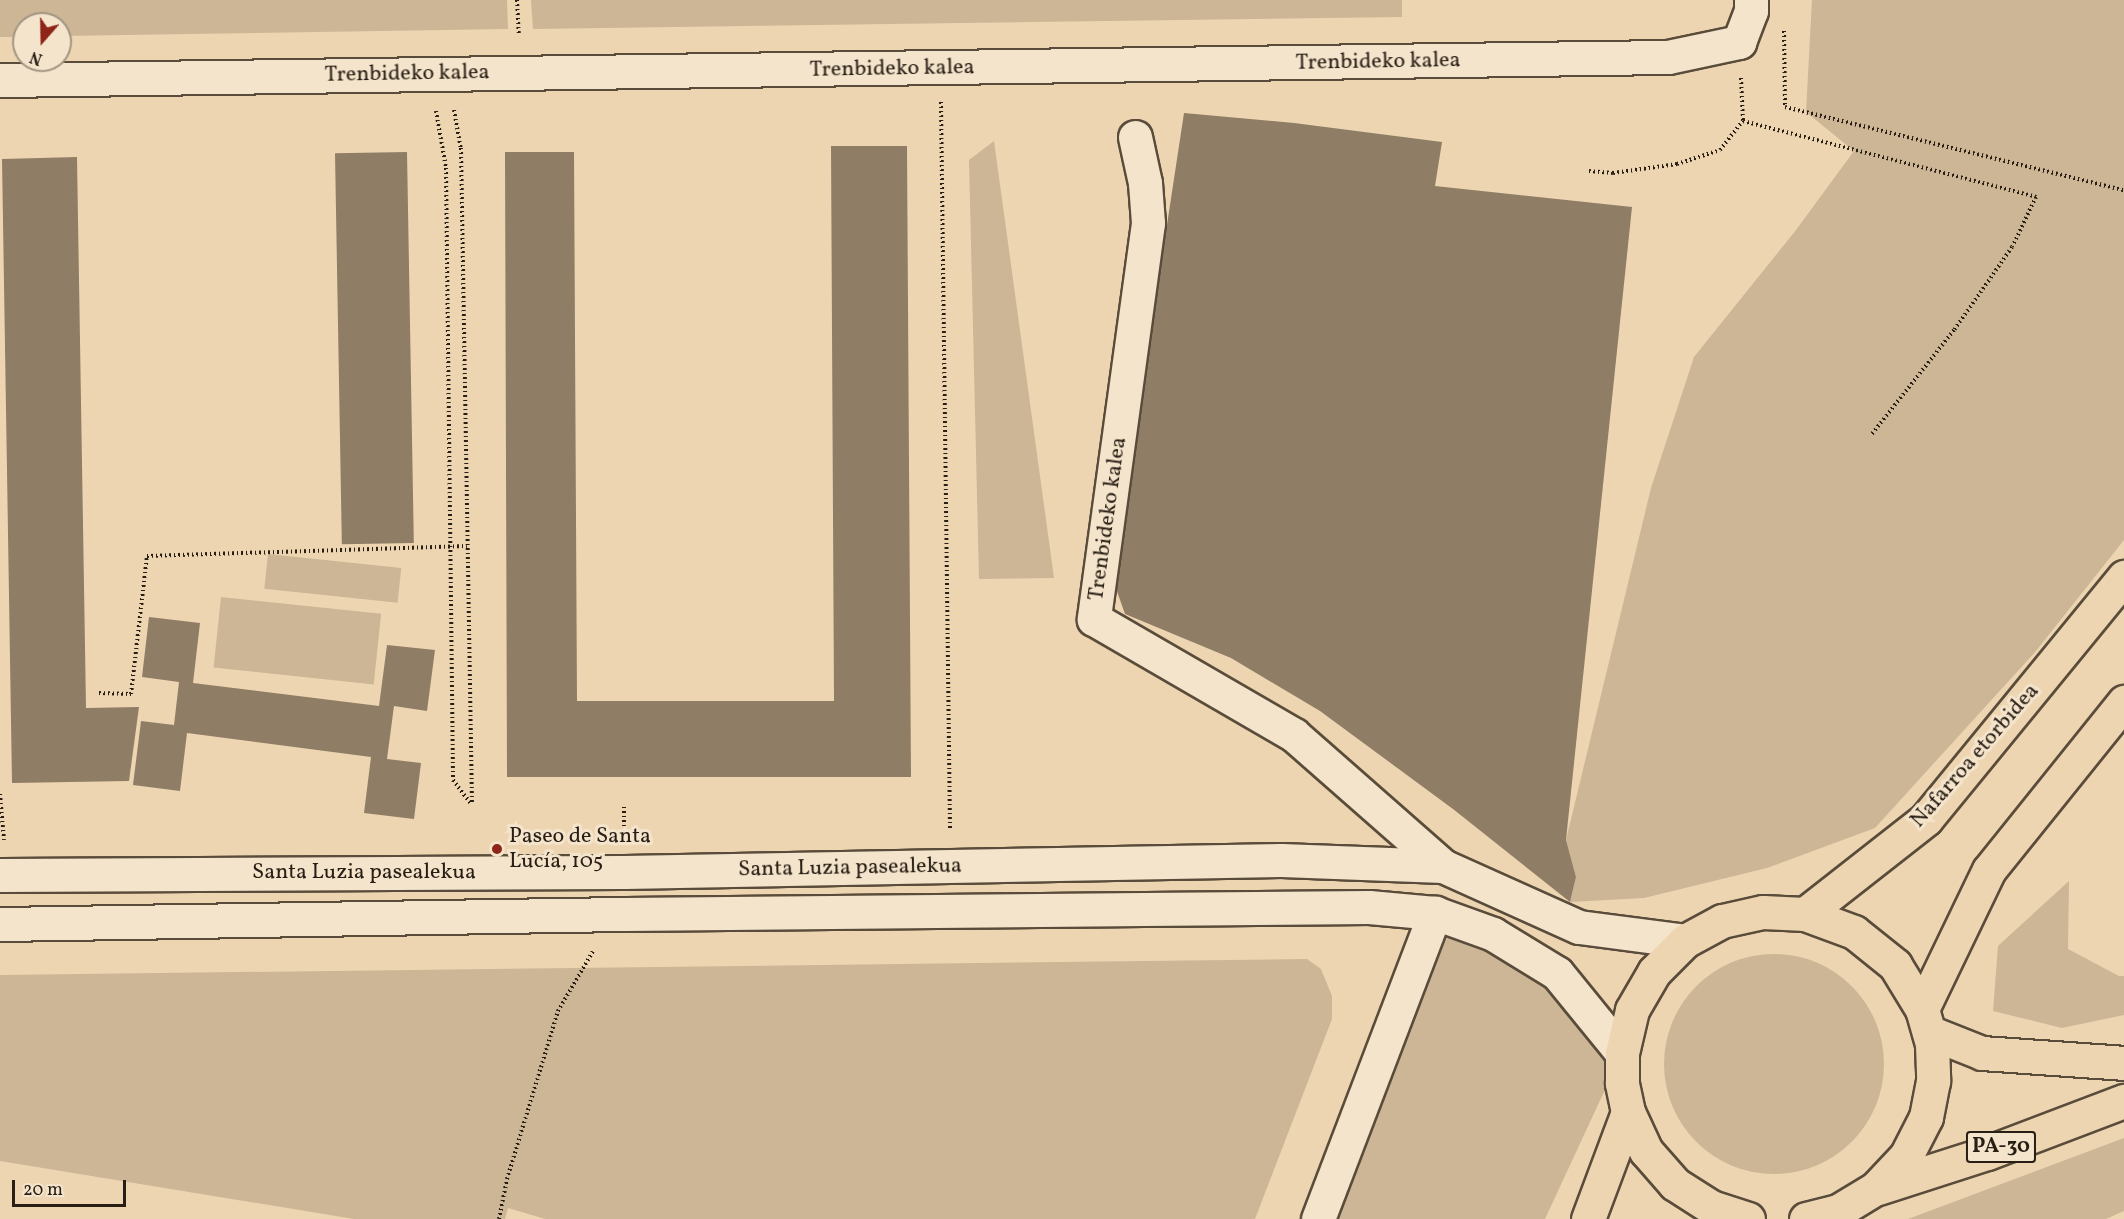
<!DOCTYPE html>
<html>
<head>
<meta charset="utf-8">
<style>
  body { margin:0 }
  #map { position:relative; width:2124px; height:1219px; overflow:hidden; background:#eed5b1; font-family:Vollkorn,serif }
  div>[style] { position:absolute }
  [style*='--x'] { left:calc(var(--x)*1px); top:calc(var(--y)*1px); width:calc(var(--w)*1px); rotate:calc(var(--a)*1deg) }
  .green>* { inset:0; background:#ccb696; transform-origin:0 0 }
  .round { border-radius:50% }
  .building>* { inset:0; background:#8f7d66; transform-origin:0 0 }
  .path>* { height:4px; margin-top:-2px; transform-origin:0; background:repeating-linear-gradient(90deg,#281e14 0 1.5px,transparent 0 4.5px) }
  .roads { filter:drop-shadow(2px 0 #5a4c3b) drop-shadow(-2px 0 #5a4c3b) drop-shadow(0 2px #5a4c3b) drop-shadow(0 -2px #5a4c3b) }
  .minor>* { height:33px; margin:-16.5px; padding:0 16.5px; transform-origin:16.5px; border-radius:16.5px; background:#f4e4cc }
  .major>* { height:33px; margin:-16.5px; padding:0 16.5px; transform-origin:16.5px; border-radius:16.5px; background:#eed5b1 }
  .highway>* { height:33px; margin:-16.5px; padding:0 16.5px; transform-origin:16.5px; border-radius:16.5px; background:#eed5b1 }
  .dots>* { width:16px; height:16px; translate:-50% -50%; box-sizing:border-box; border:3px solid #f4e4cc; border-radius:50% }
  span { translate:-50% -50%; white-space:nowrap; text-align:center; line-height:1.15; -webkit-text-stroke:6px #f4e4cc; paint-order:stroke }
  .shield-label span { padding:2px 4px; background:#f4e4cc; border:2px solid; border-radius:4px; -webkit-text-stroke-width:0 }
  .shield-label { font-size:21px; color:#281e14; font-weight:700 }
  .street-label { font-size:22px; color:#281e14 }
  .poi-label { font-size:22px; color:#281e14 }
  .left { translate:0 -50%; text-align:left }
  .north { position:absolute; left:12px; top:12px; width:60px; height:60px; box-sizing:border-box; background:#f4e4cc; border:2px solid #a29582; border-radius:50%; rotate:200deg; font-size:16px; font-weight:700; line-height:24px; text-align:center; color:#281e14 }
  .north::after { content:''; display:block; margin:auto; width:21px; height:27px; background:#8f2418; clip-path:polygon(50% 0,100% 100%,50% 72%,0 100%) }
  .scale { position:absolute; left:12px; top:1180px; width:114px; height:27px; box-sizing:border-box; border:3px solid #281e14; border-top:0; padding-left:8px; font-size:18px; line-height:21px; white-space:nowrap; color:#281e14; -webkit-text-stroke:4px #f4e4cc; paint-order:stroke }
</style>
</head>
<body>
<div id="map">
  <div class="green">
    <i style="clip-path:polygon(0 0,507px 0,508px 29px,60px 36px,60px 24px,24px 24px,24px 37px,0 37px)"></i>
    <i style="clip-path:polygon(531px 0,1402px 0,1402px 17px,533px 29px)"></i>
    <i style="clip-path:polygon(1812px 0,2124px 0,2124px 540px,2036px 651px,1875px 828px,1767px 868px,1644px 898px,1570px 902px,1576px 877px,1566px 840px,1651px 488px,1694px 357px,1796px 230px,1854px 151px,1806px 112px)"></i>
    <i style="clip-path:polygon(994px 141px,1054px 578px,979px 579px,969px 160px)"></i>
    <i style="left:268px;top:554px;width:134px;height:35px;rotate:6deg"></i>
    <i style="left:221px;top:597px;width:161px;height:71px;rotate:6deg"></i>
    <i style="clip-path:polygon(2069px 881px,2068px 949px,2119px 976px,2124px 976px,2124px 1015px,2062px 1028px,1993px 1011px,1998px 946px)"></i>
    <i style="clip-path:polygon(1435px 913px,1493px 934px,1622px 1053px,1545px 1219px,1330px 1219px)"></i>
    <i class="round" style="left:1664px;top:954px;width:220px;height:220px"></i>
    <i style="clip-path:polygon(1307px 959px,1321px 969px,1332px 996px,1332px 1019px,1255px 1219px,545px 1219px,508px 1208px,505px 1219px,354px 1219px,0 1161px,0 975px)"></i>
    <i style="clip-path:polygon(2124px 1138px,2124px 1211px,2106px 1219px,1908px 1219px)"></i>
  </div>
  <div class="building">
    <i style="clip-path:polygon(1184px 113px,1294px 123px,1442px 142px,1435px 186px,1632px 207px,1566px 840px,1576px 877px,1570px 902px,1453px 809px,1320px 711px,1231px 658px,1125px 614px,1113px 580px)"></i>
    <i style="clip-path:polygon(831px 146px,907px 146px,911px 777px,507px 777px,505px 152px,574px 152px,577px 701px,834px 701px)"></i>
    <i style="left:407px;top:152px;width:391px;height:72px;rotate:89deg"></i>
    <i style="clip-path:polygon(77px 157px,86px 708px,139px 707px,129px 781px,12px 783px,2px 159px)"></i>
    <i style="clip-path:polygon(149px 617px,200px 623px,193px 683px,379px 706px,387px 645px,435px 650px,427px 711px,394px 706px,387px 759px,421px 763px,414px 819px,364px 813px,371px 757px,187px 733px,180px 791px,133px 785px,141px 721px,174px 725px,179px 682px,142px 677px)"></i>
  </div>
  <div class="path">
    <i style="--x:517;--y:0;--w:34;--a:87"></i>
    <i style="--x:1784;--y:31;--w:76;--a:89.2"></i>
    <i style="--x:1785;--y:107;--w:349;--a:13.8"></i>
    <i style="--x:1741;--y:78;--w:43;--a:87.3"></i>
    <i style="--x:1743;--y:121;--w:303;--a:14.5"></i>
    <i style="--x:2036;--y:197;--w:55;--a:115.6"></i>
    <i style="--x:2012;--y:247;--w:101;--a:124.9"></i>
    <i style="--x:1954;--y:330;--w:134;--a:128.3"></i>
    <i style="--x:941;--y:102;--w:727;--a:89.29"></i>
    <i style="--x:454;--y:110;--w:39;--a:80"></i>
    <i style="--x:461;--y:148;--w:656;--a:89.04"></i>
    <i style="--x:436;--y:111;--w:58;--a:80"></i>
    <i style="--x:446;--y:168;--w:612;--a:89.34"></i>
    <i style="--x:453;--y:780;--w:31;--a:53"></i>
    <i style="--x:1589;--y:171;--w:24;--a:5"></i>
    <i style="--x:1613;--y:173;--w:65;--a:-8"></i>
    <i style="--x:1677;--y:164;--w:45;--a:-18"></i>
    <i style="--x:1720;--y:150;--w:37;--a:-52"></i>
    <i style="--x:99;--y:693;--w:32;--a:2"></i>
    <i style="--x:131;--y:694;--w:139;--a:-83.4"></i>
    <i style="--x:147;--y:556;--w:320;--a:-1.8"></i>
    <i style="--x:0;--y:794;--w:46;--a:85"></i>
    <i style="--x:624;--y:807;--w:29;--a:90"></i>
    <i style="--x:499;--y:1219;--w:41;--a:-78.7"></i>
    <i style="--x:507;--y:1179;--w:176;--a:-73.1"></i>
    <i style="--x:558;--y:1011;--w:69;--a:-59.7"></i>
  </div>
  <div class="roads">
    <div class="minor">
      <i style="--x:0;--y:80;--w:1668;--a:-0.79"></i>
      <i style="--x:1668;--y:57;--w:73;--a:-11.9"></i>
      <i style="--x:1739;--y:42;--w:33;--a:-69"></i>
      <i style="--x:1751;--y:11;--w:11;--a:-90"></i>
      <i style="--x:1135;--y:137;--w:47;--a:77.7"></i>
      <i style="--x:1145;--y:183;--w:40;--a:85.7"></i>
      <i style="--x:1148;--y:223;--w:400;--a:97.8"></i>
      <i style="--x:1094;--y:619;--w:231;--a:30.1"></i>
      <i style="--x:1294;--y:735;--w:198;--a:41.3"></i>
      <i style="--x:0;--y:875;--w:624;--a:-0.28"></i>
      <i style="--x:624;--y:872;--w:657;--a:-1.05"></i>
      <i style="--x:1281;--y:860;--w:162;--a:2.1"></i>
      <i style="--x:1443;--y:866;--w:149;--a:24.2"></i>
      <i style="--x:1579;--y:927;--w:107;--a:7.5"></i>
      <i style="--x:0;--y:924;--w:624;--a:-0.92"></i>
      <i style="--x:624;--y:914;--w:745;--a:-0.54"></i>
      <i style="--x:1369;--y:907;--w:66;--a:5.2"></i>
      <i style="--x:1435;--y:913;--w:62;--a:19.9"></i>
      <i style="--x:1493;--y:934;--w:75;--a:31.4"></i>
      <i style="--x:1557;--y:973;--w:103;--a:50.9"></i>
      <i style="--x:1318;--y:1219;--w:328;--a:-69.1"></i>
    </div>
    <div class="major">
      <i style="--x:1805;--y:914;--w:154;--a:-38.1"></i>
      <i style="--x:1926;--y:819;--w:313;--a:-50.7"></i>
      <i style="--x:1922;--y:1009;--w:154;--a:-64.3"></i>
      <i style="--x:1989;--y:870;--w:216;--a:-51.2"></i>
    </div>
    <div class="highway">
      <i style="--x:1929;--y:1032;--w:57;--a:21.6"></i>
      <i style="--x:1982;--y:1053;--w:142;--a:4"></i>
      <i style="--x:1878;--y:1188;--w:114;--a:-17.8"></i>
      <i style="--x:1987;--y:1153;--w:147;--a:-20.8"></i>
      <i style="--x:1588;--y:1219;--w:114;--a:-69.5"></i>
      <i style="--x:1748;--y:1219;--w:39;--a:-162"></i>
      <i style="--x:1711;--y:1207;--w:43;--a:-147.4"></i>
      <i style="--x:1675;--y:1184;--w:44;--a:-131.3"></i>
      <i style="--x:1646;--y:1151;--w:43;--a:-114.8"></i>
      <i style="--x:1628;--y:1112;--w:30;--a:-102"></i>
      <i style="--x:1622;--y:1083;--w:30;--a:-90"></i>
      <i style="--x:1622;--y:1053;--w:44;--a:-76.9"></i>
      <i style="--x:1632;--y:1010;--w:44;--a:-59.9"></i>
      <i style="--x:1654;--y:972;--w:44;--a:-45"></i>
      <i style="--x:1685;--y:941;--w:42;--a:-28.4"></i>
      <i style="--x:1722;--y:921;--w:42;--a:-12.4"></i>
      <i style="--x:1763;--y:912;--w:42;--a:2.7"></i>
      <i style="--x:1805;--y:914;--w:52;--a:20.2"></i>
      <i style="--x:1854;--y:932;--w:53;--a:38.8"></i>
      <i style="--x:1895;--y:965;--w:52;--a:58.5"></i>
      <i style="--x:1922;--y:1009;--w:36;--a:74"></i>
      <i style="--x:1932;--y:1044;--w:37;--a:88"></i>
      <i style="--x:1933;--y:1081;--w:37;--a:101"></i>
      <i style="--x:1926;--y:1117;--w:44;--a:117.1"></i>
      <i style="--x:1906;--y:1156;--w:44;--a:133.2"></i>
      <i style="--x:1876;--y:1188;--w:44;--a:148.8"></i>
      <i style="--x:1838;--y:1211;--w:33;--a:166"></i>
    </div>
  </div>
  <div class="dots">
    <i style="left:497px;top:849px;background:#8f2418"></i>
  </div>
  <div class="shield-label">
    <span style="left:2001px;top:1147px">PA-30</span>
  </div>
  <div class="street-label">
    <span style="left:1378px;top:62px;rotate:-1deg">Trenbideko kalea</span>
    <span style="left:892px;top:69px;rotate:-1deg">Trenbideko kalea</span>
    <span style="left:407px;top:74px;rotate:-1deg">Trenbideko kalea</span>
    <span style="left:1108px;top:519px;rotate:-82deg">Trenbideko kalea</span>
    <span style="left:1975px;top:756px;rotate:-49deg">Nafarroa etorbidea</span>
    <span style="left:850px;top:868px;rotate:-1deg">Santa Luzia pasealekua</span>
    <span style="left:364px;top:873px">Santa Luzia pasealekua</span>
  </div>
  <div class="poi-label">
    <span class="left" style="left:509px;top:849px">Paseo de Santa<br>Lucía, 105</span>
  </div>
  <div class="north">N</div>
  <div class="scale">20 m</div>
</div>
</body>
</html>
